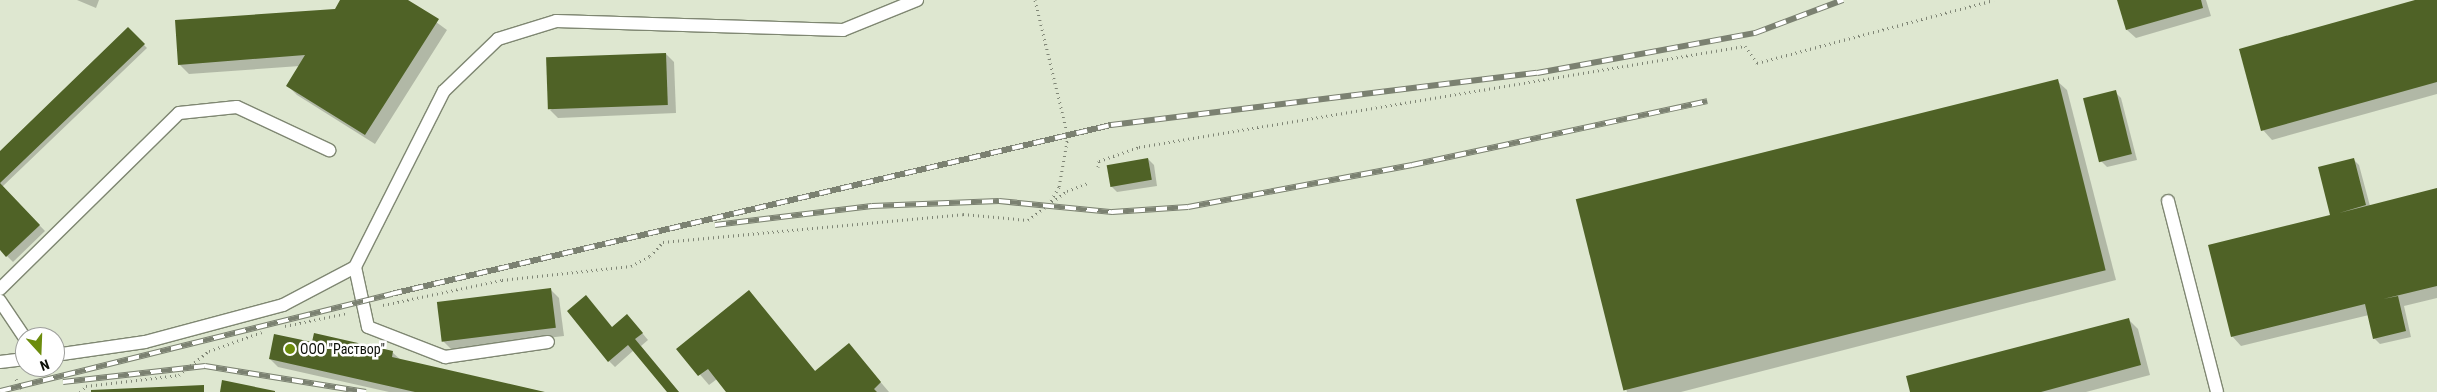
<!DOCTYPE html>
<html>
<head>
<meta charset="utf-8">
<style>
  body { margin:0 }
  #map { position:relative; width:2437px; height:392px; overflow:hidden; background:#dee7d0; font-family:"Roboto Condensed",sans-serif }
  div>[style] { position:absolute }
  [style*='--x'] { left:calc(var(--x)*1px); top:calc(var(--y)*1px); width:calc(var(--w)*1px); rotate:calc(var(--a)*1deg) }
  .shadow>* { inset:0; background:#0003 }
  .building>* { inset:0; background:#4f6226; transform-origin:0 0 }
  .path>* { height:3px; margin-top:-1.5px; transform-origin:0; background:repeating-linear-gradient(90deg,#808676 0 1px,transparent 0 5px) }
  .roads { filter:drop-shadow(1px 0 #7f8772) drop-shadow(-1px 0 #7f8772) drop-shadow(0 1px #7f8772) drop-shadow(0 -1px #7f8772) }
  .service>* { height:12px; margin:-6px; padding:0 6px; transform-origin:6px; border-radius:6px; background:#fff }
  .rail>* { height:5.5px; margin-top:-2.75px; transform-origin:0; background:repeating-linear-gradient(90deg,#fff 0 11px,#7b8171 0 22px); box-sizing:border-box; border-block:1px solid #7b8171 }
  .dots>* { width:14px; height:14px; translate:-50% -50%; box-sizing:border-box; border:2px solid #fff; border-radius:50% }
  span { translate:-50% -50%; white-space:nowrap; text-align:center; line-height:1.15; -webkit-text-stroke:5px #fff; paint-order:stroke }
  .poi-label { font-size:14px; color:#0d1008 }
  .left { translate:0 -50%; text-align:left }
  .north { position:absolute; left:15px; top:327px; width:50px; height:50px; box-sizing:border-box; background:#fff; border:1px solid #9e9f9c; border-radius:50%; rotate:160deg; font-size:14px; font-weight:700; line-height:20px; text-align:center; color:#0d1008 }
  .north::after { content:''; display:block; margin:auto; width:18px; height:22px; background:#6c8c0d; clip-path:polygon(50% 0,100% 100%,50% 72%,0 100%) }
</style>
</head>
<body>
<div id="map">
  <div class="shadow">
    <i style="clip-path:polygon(77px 0,99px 0,96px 8px)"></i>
    <i style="clip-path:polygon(342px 0,406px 0,447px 30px,375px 144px,297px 95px,287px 85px,300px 66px,189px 74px,179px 64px,335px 10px)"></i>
    <i style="clip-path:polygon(2119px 0,2206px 0,2211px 16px,2136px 38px,2127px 30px)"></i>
    <i style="clip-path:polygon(2420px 0,2437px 0,2437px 94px,2272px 140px,2263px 130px)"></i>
    <i style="clip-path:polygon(128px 29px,147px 48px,2px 187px,45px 231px,13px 262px,0 249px,0 152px)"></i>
    <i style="clip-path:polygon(666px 54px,674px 62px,676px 113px,558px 118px,550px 110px)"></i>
    <i style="clip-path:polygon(2057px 81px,2067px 90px,2116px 280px,1681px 392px,1627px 392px,1579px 203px)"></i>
    <i style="clip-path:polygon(2115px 92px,2121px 98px,2137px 160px,2107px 167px,2101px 161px)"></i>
    <i style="clip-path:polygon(1148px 159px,1154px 165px,1157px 186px,1117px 192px,1111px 186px)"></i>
    <i style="clip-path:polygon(2353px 159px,2359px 165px,2370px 206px,2437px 190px,2437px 298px,2404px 306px,2411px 337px,2380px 344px,2374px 338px,2369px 315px,2241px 346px,2232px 336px,2333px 215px)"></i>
    <i style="clip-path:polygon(551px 290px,559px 298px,564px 336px,451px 349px,443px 341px)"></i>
    <i style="clip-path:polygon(749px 292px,816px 372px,849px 345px,889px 392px,728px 392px,717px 379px,709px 385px,678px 349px)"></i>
    <i style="clip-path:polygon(2128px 319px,2138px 329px,2150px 375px,2086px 392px,1911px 392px)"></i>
    <i style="clip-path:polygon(633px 322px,648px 340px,641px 346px,679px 392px,669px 392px,634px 350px,615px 367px,609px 361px,612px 328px)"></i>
    <i style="clip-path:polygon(312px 344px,392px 352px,402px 361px,543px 392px,389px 392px,278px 367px,270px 359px)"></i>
  </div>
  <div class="building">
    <i style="clip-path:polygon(340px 0,408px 0,439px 19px,365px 135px,286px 86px,305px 55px,178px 65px,175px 20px,335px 9px)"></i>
    <i style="clip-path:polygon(2117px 0,2201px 0,2203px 8px,2126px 30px)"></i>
    <i style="clip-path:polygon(2415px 0,2437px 0,2437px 82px,2261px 131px,2239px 49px)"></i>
    <i style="clip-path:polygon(128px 27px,145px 44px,0 183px,40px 225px,6px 257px,0 250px,0 151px)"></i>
    <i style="left:666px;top:53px;width:52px;height:120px;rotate:88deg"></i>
    <i style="left:2058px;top:79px;width:197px;height:497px;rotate:76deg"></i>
    <i style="left:2116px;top:90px;width:66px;height:34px;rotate:76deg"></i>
    <i style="left:1148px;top:158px;width:22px;height:42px;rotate:80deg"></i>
    <i style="clip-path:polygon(2354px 158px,2366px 205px,2339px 213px,2437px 188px,2437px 286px,2383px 299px,2398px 296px,2406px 331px,2373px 339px,2365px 304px,2231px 337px,2208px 245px,2330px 215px,2318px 167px)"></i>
    <i style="left:551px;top:288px;width:40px;height:115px;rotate:83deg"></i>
    <i style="clip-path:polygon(749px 290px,815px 371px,849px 343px,881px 382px,874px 389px,877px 392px,726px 392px,708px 369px,698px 376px,676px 349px)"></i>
    <i style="clip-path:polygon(586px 295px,612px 327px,627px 314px,643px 333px,635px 339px,679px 392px,667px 392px,628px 345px,608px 362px,567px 311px)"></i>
    <i style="clip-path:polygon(2129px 318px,2141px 365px,2041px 392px,1910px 392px,1906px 376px)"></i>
    <i style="clip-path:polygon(314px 333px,393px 351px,392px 357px,545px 392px,415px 392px,269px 359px,274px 334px,312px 342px)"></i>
    <i style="clip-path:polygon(222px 380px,275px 391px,275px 392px,220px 392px)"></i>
    <i style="clip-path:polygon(204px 385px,204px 392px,91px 392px,91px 390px)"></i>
  </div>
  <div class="path">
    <i style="--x:1035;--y:0;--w:140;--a:76.4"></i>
    <i style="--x:1068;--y:136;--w:52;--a:100"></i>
    <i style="--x:1059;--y:187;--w:17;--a:121"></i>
    <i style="--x:1098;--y:167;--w:6;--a:-81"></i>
    <i style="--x:1099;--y:161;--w:42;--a:-19.3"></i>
    <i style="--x:1139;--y:147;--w:614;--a:-9.46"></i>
    <i style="--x:1745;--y:46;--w:21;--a:55"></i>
    <i style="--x:1757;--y:63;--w:245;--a:-14.9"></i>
    <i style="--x:383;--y:305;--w:122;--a:-11.9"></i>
    <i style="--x:502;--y:280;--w:130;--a:-6.2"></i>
    <i style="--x:631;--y:266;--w:21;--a:-28"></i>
    <i style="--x:650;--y:256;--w:19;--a:-47"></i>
    <i style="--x:663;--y:242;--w:301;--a:-5.3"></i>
    <i style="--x:963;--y:214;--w:65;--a:5.3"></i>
    <i style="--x:1028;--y:220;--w:49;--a:-36.6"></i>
    <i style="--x:1067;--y:191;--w:22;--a:-21"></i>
    <i style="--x:285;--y:326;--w:63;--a:-11.8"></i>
    <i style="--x:16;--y:379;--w:15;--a:58"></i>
    <i style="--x:80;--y:392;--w:8;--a:-45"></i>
    <i style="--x:86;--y:386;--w:94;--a:-6.7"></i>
    <i style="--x:179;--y:375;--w:38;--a:-39"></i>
    <i style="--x:209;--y:351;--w:56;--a:-19.7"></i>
  </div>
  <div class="roads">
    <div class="service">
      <i style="--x:2168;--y:201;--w:197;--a:75.6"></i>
      <i style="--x:355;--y:267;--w:61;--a:77.8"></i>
      <i style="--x:368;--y:327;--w:83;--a:21.3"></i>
      <i style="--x:445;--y:357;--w:104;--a:-8.3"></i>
      <i style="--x:0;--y:289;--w:251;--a:-44.5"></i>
      <i style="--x:179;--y:113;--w:58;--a:-5.9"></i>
      <i style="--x:237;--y:107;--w:102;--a:25.1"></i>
      <i style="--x:0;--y:301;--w:45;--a:56"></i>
      <i style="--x:55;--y:355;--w:91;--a:-8.2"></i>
      <i style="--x:145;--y:342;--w:143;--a:-15"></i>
      <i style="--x:283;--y:305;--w:81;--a:-27.8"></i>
      <i style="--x:355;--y:267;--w:197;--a:-63.2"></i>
      <i style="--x:444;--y:91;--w:75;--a:-43.9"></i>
      <i style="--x:498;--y:39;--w:61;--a:-17.2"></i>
      <i style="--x:556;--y:21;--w:287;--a:1.8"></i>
      <i style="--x:843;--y:30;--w:80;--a:-22.1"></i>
      <i style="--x:0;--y:362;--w:25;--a:-7"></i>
    </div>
  </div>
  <div class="rail">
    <i style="--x:715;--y:225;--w:158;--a:-6.9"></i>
    <i style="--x:872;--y:206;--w:127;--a:-2.3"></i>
    <i style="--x:999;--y:201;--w:114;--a:5.6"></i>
    <i style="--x:1112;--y:212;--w:76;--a:-3.8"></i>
    <i style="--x:1188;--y:207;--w:228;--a:-10.6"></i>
    <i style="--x:1412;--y:165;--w:302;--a:-12.2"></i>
    <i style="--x:63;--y:382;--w:143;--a:-6.4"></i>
    <i style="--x:205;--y:366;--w:163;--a:9.2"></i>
    <i style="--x:0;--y:391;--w:403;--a:-13.9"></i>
    <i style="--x:391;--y:294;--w:740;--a:-13.21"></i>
    <i style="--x:1111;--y:125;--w:429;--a:-7"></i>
    <i style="--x:1537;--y:73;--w:222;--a:-10.4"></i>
    <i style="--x:1755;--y:33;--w:94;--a:-20.6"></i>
  </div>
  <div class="dots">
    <i style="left:290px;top:349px;background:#6c8c0d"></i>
  </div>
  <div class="poi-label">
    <span class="left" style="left:300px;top:349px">ООО "Раствор"</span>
  </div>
  <div class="north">N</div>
</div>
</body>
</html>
